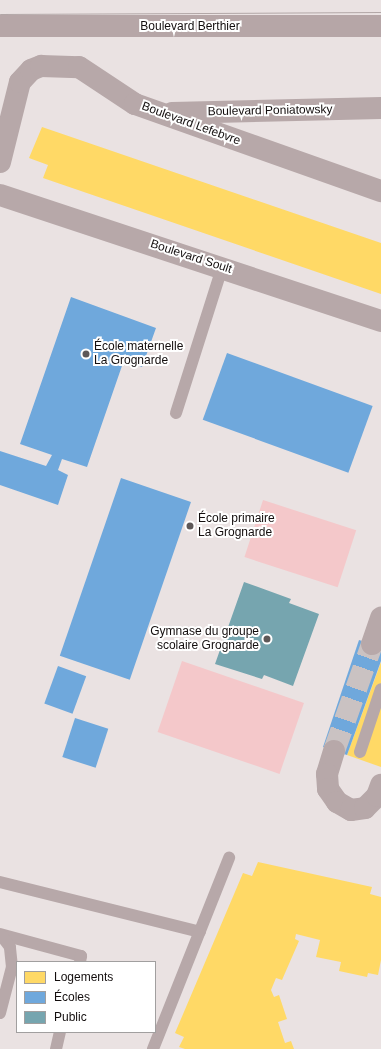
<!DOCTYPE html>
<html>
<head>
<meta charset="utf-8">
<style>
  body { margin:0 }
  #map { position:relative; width:381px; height:1049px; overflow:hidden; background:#eae2e2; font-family:Helvetica,sans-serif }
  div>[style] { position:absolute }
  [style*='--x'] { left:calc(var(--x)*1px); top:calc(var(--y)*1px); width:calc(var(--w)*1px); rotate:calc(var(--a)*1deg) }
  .green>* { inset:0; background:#f4c8ca; transform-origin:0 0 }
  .homes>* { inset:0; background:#ffd966 }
  .schools>* { inset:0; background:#6fa8dc; transform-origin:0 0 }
  .public>* { inset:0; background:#76a5af }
  .street-tunnel>* { height:22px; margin-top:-11px; transform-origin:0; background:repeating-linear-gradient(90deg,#cac2c2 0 22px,transparent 0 33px) }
  .lane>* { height:12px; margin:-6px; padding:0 6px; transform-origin:6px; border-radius:6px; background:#b7a8a9 }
  .street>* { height:22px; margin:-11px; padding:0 11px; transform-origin:11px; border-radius:11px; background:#b7a8a9 }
  .secondary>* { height:22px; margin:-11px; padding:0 11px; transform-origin:11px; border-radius:11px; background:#b6a6a7 }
  .tram>* { height:1px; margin:-0.5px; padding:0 0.5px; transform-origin:0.5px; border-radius:0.5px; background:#b2a7a7 }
  .dots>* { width:11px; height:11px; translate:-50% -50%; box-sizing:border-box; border:2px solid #fff; border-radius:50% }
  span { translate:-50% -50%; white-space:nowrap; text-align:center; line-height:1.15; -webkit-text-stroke:4px #fff; paint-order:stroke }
  .street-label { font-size:12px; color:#130e0e }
  .poi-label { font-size:12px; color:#130e0e }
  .left { translate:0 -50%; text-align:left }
  .right { translate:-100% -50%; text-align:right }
  .legend { position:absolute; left:16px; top:961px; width:140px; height:72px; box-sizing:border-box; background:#fff; border:1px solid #a19f9f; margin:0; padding:5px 7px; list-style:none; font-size:12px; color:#130e0e }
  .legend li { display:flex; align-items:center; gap:8px; height:20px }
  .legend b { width:20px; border:1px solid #a19f9f }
</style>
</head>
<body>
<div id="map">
  <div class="green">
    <i style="left:263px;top:500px;width:98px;height:60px;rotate:18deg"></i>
    <i style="left:182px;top:661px;width:129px;height:75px;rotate:19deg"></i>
  </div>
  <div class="homes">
    <i style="clip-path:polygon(42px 127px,381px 243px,381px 294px,43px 178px,48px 165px,29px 158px)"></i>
    <i style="clip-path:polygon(381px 662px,381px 767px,347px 755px)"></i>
    <i style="clip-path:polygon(258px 862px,372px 887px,370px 894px,381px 897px,381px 960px,378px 975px,368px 973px,367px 977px,339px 971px,341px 962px,316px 957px,320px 940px,296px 934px,295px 939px,299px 941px,282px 980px,276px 978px,271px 990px,274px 997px,279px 995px,287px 1019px,278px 1022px,285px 1043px,291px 1041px,294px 1049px,185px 1049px,179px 1047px,184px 1037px,175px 1033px,243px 873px,252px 876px)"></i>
  </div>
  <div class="schools">
    <i style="clip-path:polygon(71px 297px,156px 328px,142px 367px,124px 360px,87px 467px,62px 459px,58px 470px,68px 475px,58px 505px,0 485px,0 451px,46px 466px,52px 455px,20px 444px)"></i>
    <i style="left:227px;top:353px;width:155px;height:71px;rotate:20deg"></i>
    <i style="left:121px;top:478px;width:74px;height:188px;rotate:19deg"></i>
    <i style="clip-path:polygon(359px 640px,381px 647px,381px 661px,347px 755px,323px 747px)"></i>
    <i style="left:58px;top:666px;width:30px;height:40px;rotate:20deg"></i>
    <i style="left:75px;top:718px;width:35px;height:41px;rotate:18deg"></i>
  </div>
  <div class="public">
    <i style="clip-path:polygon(244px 582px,291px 599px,289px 603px,319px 614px,293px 686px,264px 675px,262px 679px,215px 664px)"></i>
  </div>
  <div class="street-tunnel">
    <i style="--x:334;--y:751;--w:114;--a:-70.4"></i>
  </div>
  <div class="lane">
    <i style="--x:176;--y:413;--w:152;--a:-72.4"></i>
    <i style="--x:360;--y:752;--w:66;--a:-71.6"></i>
    <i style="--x:0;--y:882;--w:206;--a:14"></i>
    <i style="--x:0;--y:934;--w:84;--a:15.2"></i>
    <i style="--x:81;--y:956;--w:6;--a:99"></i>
    <i style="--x:0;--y:1013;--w:48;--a:-75.4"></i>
    <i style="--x:12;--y:967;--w:20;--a:-96"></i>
    <i style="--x:10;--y:947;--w:15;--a:-127"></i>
    <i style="--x:56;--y:1049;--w:17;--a:-77"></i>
    <i style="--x:153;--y:1049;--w:206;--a:-68.3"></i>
  </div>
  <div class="street">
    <i style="--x:172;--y:113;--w:209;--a:-1.4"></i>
    <i style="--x:0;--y:162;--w:82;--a:-76"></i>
    <i style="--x:20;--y:82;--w:16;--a:-47"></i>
    <i style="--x:31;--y:70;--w:11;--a:-22"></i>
    <i style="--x:41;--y:66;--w:38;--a:2"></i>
    <i style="--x:79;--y:67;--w:67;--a:33.5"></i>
    <i style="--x:135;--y:104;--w:261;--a:19.5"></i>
    <i style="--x:0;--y:195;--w:401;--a:18.3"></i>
    <i style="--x:372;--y:644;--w:28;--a:-71"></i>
    <i style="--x:334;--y:751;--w:24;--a:107"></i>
    <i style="--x:327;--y:774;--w:15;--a:86"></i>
    <i style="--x:328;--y:789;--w:16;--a:55"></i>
    <i style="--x:337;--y:802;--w:16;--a:30"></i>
    <i style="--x:351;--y:810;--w:14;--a:-8"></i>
    <i style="--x:365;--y:808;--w:17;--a:-45"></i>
    <i style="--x:377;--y:796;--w:12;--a:-70"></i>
  </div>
  <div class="secondary">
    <i style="--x:0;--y:26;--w:381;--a:0"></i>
  </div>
  <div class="tram">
    <i style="--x:0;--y:14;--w:381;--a:-0.3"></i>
  </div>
  <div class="dots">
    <i style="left:86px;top:354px;background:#5e5858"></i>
    <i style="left:190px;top:526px;background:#5e5858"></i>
    <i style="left:267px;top:639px;background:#5e5858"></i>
  </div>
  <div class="street-label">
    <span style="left:190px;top:27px">Boulevard Berthier</span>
    <span style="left:270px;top:111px;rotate:-1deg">Boulevard Poniatowsky</span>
    <span style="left:191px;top:124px;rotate:20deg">Boulevard Lefebvre</span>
    <span style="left:191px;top:257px;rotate:18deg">Boulevard Soult</span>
  </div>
  <div class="poi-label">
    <span class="left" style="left:94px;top:354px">École maternelle<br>La Grognarde</span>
    <span class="left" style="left:198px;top:526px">École primaire<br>La Grognarde</span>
    <span class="right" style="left:259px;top:639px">Gymnase du groupe<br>scolaire Grognarde</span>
  </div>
  <ul class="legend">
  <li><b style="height:11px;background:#ffd966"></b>Logements</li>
  <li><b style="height:11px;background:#6fa8dc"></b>Écoles</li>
  <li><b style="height:11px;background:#76a5af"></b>Public</li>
  </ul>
</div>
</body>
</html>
